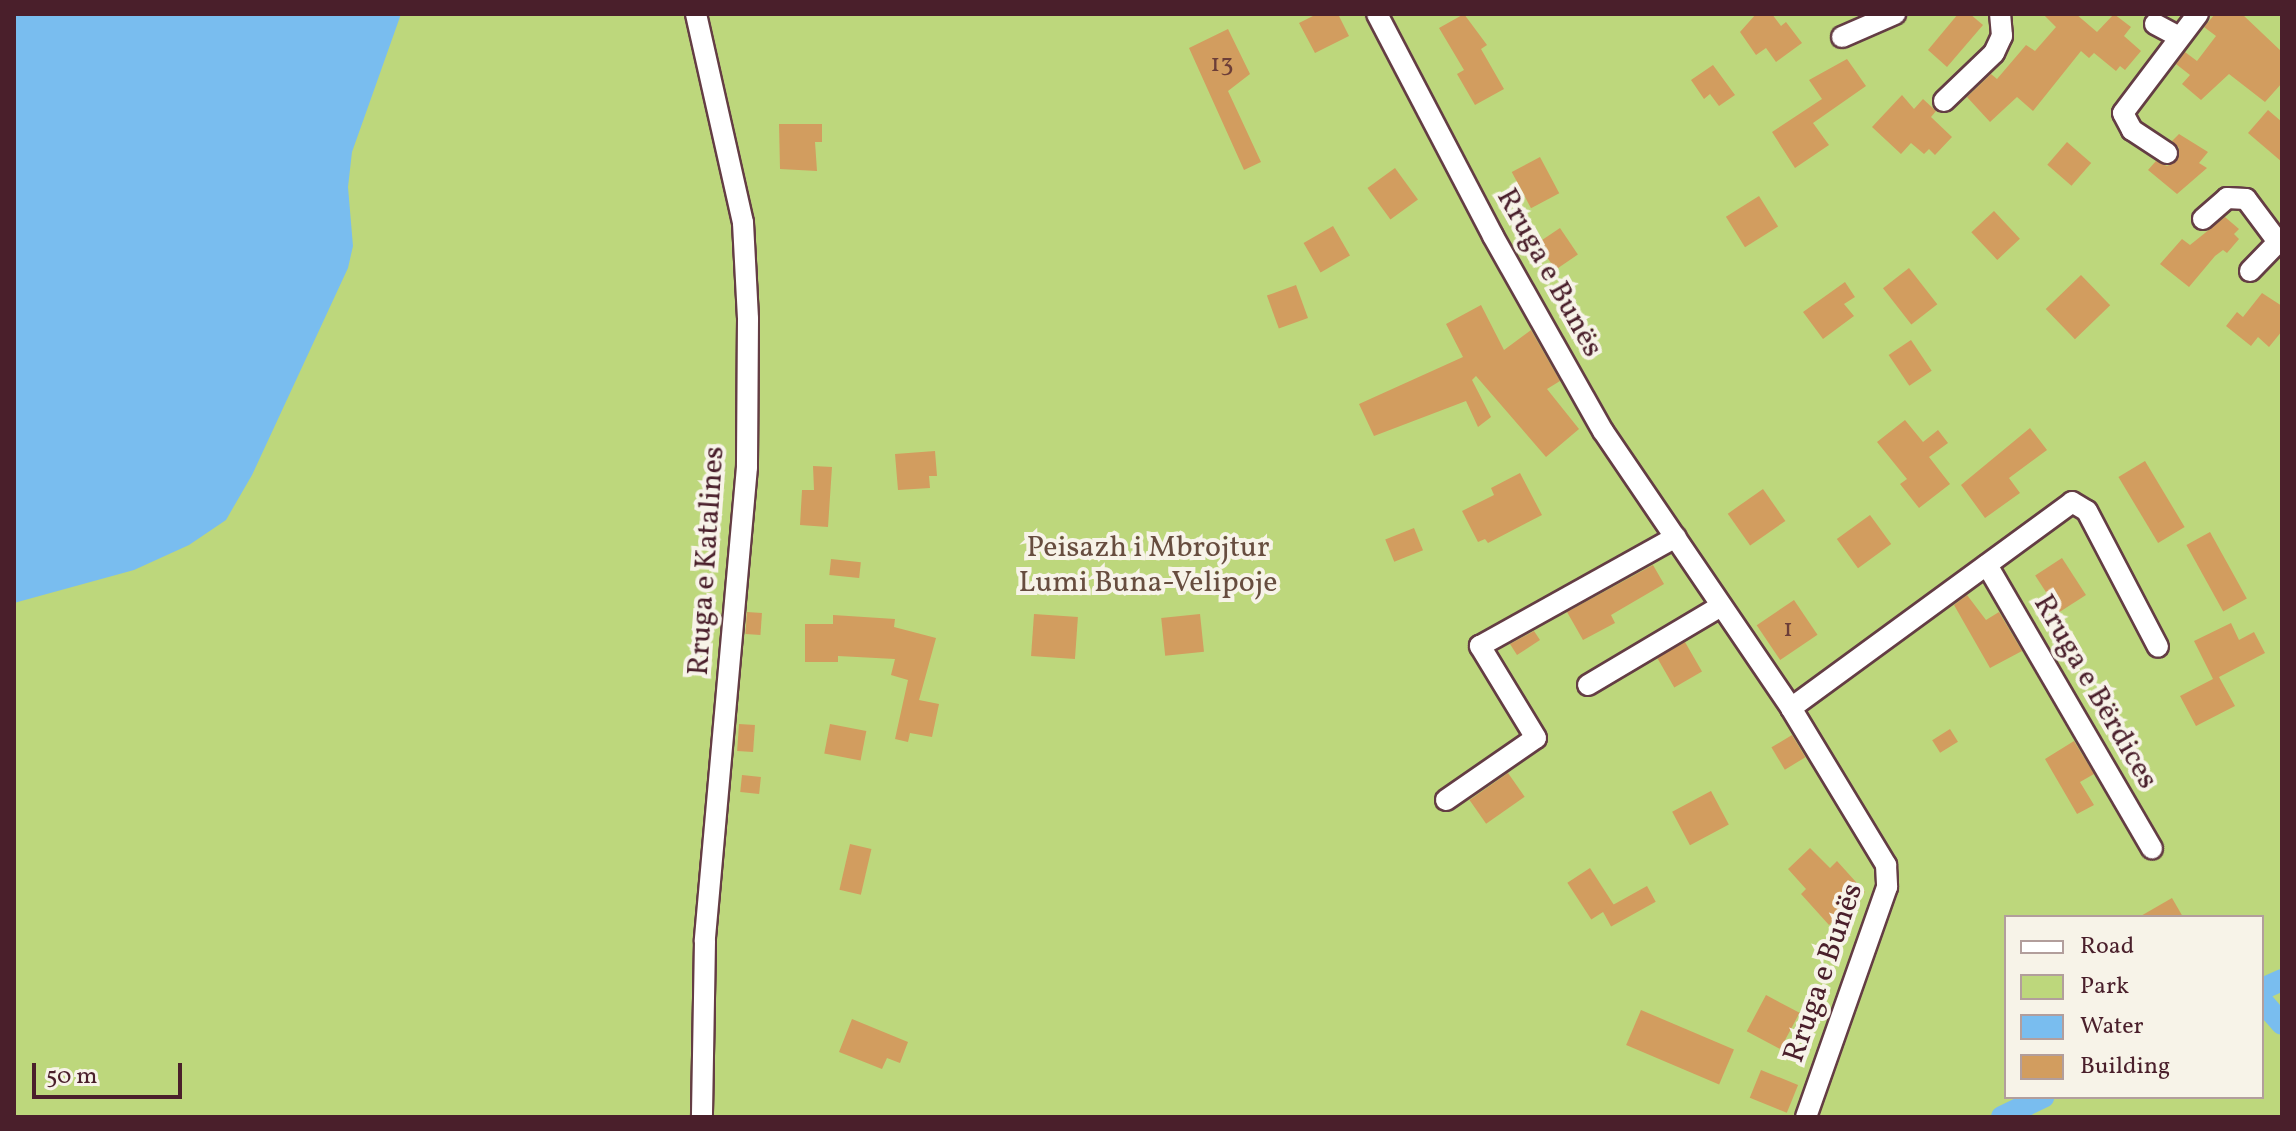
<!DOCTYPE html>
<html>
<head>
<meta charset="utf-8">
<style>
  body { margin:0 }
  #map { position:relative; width:2296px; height:1131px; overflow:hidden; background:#f4e7d1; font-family:Vollkorn,serif }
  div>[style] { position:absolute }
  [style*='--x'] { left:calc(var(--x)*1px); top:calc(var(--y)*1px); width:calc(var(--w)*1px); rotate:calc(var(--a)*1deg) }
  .green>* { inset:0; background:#bdd77c }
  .water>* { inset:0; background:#79bdef }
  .canal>* { height:22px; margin:-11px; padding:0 11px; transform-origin:11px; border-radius:11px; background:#79bdef }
  .building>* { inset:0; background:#d29d5f; transform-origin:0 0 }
  .roads { filter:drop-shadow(2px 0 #643d44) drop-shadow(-2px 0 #643d44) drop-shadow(0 2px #643d44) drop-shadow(0 -2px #643d44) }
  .street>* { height:20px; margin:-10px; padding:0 10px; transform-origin:10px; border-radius:10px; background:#fff }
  span { translate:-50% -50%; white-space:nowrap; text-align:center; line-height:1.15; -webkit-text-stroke:8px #f7f3e8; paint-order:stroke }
  .number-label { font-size:26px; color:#6c3e38 }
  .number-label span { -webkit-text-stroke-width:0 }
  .street-label { font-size:30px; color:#4a1f2b }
  .park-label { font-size:30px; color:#674d3f }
  .frame { position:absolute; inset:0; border:16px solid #4a1f2b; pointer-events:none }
  .legend { position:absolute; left:2004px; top:915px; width:260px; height:184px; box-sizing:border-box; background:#f7f3e8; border:2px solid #b29e9c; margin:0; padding:10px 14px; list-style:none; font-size:24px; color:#4a1f2b }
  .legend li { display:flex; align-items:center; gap:16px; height:40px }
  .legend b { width:40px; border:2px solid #b29e9c }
  .scale { position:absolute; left:32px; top:1063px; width:150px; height:36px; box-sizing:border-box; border:4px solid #4a1f2b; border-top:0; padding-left:10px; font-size:24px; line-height:28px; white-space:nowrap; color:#4a1f2b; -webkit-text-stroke:6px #f7f3e8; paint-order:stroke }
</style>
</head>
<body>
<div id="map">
  <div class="green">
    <i style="clip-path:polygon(evenodd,14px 14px,2282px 14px,2282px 1117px,14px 1117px,14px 14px,2006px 917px,2262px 917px,2262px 1097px,2006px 1097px,2006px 917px)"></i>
  </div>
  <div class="water">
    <i style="clip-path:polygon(14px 14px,401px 14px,352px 152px,348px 187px,353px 246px,348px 268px,252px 475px,226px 520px,189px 545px,134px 570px,14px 603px)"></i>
  </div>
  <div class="canal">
    <i style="--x:2262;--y:989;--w:22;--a:-24"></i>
    <i style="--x:2262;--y:1001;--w:30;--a:49"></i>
    <i style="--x:2002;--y:1117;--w:46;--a:-26"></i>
  </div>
  <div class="building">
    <i style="clip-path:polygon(1317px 14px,1338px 14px,1349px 36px,1315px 53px,1299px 23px)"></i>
    <i style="clip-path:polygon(1464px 14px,1487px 45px,1481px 49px,1504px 89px,1475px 105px,1457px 74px,1464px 70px,1439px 28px)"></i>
    <i style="clip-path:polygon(1756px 14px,1772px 14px,1781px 26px,1786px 22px,1802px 43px,1776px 62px,1766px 48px,1756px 55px,1740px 32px)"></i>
    <i style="clip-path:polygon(1958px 14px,1970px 14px,1983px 25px,1947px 67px,1928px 50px)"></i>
    <i style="clip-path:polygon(2043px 14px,2076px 14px,2097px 32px,2114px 14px,2131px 27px,2124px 36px,2141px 51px,2125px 70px,2120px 66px,2116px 71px,2094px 53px,2089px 58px,2081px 51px,2033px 111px,2017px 97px,1990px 122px,1967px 97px,1991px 74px,1997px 79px,2026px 45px,2035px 51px,2056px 27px)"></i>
    <i style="clip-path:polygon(2215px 14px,2242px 14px,2282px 52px,2282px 83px,2265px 102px,2229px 74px,2201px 100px,2182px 84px,2190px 75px,2176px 64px,2185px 52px,2197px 61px,2216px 36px,2204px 27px)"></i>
    <i style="clip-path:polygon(1228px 29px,1250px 74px,1228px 91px,1261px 162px,1244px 170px,1189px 48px)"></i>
    <i style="clip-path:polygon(1847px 59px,1866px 86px,1813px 123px,1829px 145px,1795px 168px,1772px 132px,1822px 99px,1809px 80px)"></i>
    <i style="clip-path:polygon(1713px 65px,1735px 95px,1719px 106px,1710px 94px,1704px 99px,1691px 80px)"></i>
    <i style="clip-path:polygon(1902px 95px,1914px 109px,1923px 99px,1936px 111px,1931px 117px,1952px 137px,1935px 155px,1929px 149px,1924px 154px,1911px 143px,1901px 154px,1872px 127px)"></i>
    <i style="clip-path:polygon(2268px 110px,2282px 122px,2282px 162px,2248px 133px)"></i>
    <i style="clip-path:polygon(779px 124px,822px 124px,822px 142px,815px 142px,817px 171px,780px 169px)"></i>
    <i style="clip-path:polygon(2179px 134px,2208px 152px,2199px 163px,2207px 168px,2177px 194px,2148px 170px,2156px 161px,2167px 166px,2177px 161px,2179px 148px,2172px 141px)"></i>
    <i style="left:2067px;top:142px;width:32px;height:30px;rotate:41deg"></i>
    <i style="left:1540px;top:157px;width:41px;height:32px;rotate:62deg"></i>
    <i style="left:1395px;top:168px;width:39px;height:34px;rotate:54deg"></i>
    <i style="left:1759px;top:196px;width:36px;height:39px;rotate:58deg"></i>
    <i style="left:1994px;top:211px;width:38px;height:31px;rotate:47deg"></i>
    <i style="clip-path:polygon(2225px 217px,2239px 229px,2234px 234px,2239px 239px,2227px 253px,2223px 250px,2215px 256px,2189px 287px,2160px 264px,2182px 239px,2190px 245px)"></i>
    <i style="left:1333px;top:226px;width:34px;height:34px;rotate:60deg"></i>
    <i style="left:1560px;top:228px;width:32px;height:27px;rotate:56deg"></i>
    <i style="left:1909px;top:268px;width:46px;height:33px;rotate:52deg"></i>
    <i style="left:2081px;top:275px;width:42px;height:49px;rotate:46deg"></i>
    <i style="clip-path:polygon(1845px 282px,1855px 297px,1844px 304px,1854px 316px,1823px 339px,1803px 312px)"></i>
    <i style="left:1296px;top:285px;width:35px;height:31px;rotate:70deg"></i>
    <i style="clip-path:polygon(2262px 293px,2282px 306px,2282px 331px,2269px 347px,2258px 337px,2251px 346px,2226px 326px,2237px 312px,2243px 317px)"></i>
    <i style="clip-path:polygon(1481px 305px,1504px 350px,1531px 330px,1560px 381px,1547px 389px,1579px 429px,1546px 457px,1476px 376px,1472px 380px,1491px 417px,1478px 427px,1466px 401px,1374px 436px,1359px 404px,1463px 357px,1446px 324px)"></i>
    <i style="left:1911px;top:340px;width:37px;height:27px;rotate:56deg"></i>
    <i style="clip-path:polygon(1905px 420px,1923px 442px,1938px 430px,1948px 443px,1929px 457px,1950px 484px,1919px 508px,1900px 484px,1907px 479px,1877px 442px)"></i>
    <i style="clip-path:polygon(2030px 428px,2047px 450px,2009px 478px,2020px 493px,1985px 518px,1961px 485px)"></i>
    <i style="clip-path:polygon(935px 451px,937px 476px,929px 476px,930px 488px,898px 490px,895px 454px)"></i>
    <i style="left:2145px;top:461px;width:77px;height:31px;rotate:59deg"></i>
    <i style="clip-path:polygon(813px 466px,832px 467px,828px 527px,800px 525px,802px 490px,814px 490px)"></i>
    <i style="clip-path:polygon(1520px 473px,1542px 515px,1488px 543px,1485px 539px,1478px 542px,1462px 511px,1494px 495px,1491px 488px)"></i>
    <i style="left:1763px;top:489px;width:39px;height:43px;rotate:55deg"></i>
    <i style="left:1870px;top:515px;width:36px;height:41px;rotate:54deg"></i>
    <i style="left:1414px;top:528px;width:24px;height:31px;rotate:68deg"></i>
    <i style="left:2210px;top:532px;width:76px;height:27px;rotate:61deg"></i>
    <i style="left:2062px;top:558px;width:44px;height:32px;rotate:57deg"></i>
    <i style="left:831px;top:559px;width:30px;height:16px;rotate:6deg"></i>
    <i style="clip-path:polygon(1653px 565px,1664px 584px,1611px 615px,1615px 623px,1583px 640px,1567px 612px)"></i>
    <i style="clip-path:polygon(1967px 595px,1986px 620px,1999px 612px,2022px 651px,1990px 668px,1954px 605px)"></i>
    <i style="left:1794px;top:600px;width:42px;height:45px;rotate:56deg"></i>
    <i style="left:747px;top:612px;width:15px;height:22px;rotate:4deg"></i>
    <i style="left:1034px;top:614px;width:44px;height:42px;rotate:4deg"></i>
    <i style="left:1200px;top:614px;width:38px;height:39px;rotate:84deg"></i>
    <i style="clip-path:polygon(833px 615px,895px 619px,894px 627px,936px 638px,919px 700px,939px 704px,932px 737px,910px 733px,908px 742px,895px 739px,908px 680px,891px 675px,895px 659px,838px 656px,838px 662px,805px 662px,805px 624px,833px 624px)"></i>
    <i style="clip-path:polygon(2231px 623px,2239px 640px,2254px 632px,2265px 653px,2219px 677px,2235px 706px,2196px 726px,2180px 696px,2213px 679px,2194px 641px)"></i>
    <i style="clip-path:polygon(1534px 631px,1540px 640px,1517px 655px,1510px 644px)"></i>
    <i style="left:1685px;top:642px;width:34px;height:32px;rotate:60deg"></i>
    <i style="left:739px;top:724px;width:16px;height:27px;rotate:4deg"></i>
    <i style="left:830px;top:724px;width:37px;height:30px;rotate:11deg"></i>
    <i style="left:1950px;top:729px;width:15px;height:21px;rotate:58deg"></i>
    <i style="left:1792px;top:735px;width:26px;height:24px;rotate:59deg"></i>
    <i style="clip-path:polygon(2074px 741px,2094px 774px,2080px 782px,2094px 805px,2077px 814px,2045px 759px)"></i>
    <i style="left:1508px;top:773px;width:29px;height:47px;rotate:55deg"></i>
    <i style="left:742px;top:775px;width:19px;height:17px;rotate:6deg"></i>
    <i style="left:1711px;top:791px;width:38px;height:44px;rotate:62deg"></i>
    <i style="left:850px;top:844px;width:22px;height:47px;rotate:13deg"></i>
    <i style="clip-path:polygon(1810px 848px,1830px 868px,1837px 861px,1865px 892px,1829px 925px,1801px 894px,1806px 889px,1788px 869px)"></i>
    <i style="left:1590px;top:868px;width:44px;height:27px;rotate:57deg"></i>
    <i style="left:1647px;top:886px;width:18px;height:51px;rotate:61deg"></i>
    <i style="clip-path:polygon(2172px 898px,2183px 917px,2139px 917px)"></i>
    <i style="left:1766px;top:995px;width:38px;height:41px;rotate:28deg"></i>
    <i style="left:1641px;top:1010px;width:101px;height:38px;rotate:23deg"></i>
    <i style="clip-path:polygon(852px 1019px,908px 1042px,900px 1063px,887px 1058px,882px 1069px,839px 1052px)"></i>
    <i style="left:1761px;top:1070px;width:40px;height:30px;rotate:22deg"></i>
  </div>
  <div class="roads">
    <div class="street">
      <i style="--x:696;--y:14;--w:214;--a:77.3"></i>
      <i style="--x:743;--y:223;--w:96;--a:87"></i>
      <i style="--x:748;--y:319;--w:148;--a:90.4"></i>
      <i style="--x:747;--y:467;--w:476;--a:95.1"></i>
      <i style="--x:705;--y:941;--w:176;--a:91"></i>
      <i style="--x:1377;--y:14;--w:250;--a:62.4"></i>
      <i style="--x:1493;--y:236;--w:224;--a:60.6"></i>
      <i style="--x:1603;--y:431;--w:335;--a:55.8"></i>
      <i style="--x:1791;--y:708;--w:184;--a:58.8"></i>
      <i style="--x:1886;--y:865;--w:22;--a:87"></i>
      <i style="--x:1887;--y:887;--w:244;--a:109.4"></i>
      <i style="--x:2155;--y:24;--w:26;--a:28"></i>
      <i style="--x:1842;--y:37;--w:58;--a:-23.5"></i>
      <i style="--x:1944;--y:101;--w:69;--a:-43.8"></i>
      <i style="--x:1994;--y:53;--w:19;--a:-65"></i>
      <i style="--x:2002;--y:36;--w:22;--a:-95"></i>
      <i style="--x:2167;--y:153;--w:42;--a:-146.7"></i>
      <i style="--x:2132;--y:130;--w:19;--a:-118"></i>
      <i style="--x:2123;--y:113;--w:124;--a:-52.9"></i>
      <i style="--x:2203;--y:219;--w:32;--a:-41"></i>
      <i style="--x:2227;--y:198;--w:19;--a:3"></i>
      <i style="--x:2246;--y:199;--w:54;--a:53.3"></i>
      <i style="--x:2250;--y:271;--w:46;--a:-45.9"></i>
      <i style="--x:1987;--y:565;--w:328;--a:59.8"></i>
      <i style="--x:1588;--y:685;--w:155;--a:-30.7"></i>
      <i style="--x:1791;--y:708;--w:348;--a:-36.2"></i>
      <i style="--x:2072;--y:502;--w:17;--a:31"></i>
      <i style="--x:2087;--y:511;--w:153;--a:62.4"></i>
      <i style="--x:1446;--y:800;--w:109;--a:-34.6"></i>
      <i style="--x:1536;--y:738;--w:108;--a:-121.3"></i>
      <i style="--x:1480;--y:646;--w:224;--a:-29.1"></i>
    </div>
  </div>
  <div class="number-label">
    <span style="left:1222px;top:65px">13</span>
    <span style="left:1788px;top:630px">1</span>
  </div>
  <div class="street-label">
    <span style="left:1549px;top:273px;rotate:61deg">Rruga e Bunës</span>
    <span style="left:707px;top:561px;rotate:-86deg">Rruga e Katalines</span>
    <span style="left:2095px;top:692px;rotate:60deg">Rruga e Bërdices</span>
    <span style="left:1824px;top:973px;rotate:-71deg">Rruga e Bunës</span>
  </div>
  <div class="park-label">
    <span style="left:1148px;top:565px">Peisazh i Mbrojtur<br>Lumi Buna-Velipoje</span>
  </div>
  <div class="frame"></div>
  <ul class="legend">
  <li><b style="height:10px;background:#fff"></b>Road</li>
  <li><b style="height:22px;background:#bdd77c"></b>Park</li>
  <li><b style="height:22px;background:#79bdef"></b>Water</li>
  <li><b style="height:22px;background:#d29d5f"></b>Building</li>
  </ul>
  <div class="scale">50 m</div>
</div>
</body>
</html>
